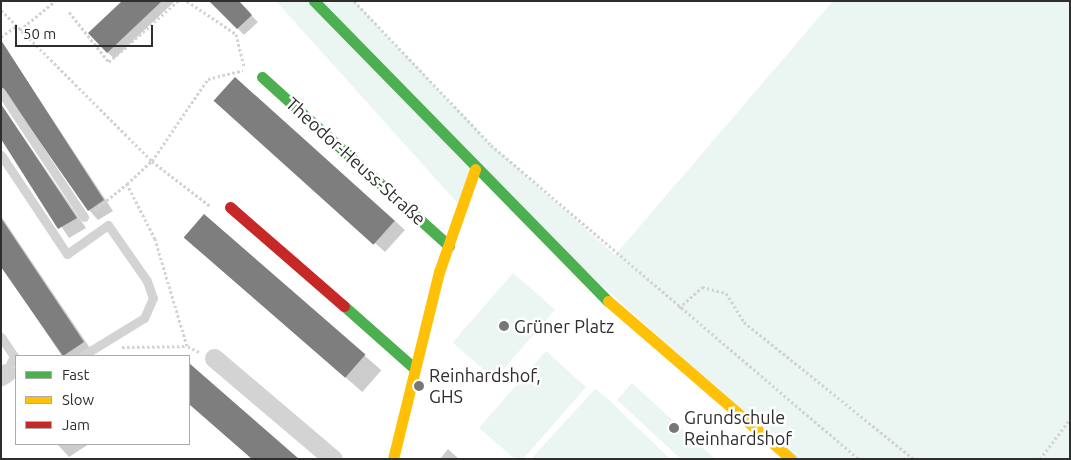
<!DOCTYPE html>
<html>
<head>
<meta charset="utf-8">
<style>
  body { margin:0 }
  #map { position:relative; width:1071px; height:460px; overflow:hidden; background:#fff; font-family:Ubuntu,sans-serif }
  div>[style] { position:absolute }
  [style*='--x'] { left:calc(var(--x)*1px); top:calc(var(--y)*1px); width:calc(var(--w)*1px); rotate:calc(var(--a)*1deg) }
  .green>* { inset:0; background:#ebf5f2; transform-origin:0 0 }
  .shadow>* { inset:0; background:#0003; transform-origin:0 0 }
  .building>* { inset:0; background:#7e7e7e; transform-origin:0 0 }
  .path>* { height:3px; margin-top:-1.5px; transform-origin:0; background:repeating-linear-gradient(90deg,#d3d3d3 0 2.5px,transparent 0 5px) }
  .lane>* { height:9px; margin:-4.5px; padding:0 4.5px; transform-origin:4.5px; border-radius:4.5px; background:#d3d3d3 }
  .street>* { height:19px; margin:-9.5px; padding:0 9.5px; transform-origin:9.5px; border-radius:9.5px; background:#d3d3d3 }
  .fast>* { height:11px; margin:-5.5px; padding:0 5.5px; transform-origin:5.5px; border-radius:5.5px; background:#4caf50 }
  .slow>* { height:11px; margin:-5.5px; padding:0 5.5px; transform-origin:5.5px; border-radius:5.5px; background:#ffc107 }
  .jam>* { height:11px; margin:-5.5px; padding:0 5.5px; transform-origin:5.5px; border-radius:5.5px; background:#c62828 }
  .dots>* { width:14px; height:14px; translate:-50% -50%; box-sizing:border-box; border:2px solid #fff; border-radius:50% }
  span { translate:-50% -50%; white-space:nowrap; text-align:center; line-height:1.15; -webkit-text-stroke:5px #fff; paint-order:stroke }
  .street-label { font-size:18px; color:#2e2e2e }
  .poi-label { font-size:18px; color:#2e2e2e }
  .left { translate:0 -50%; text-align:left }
  .frame { position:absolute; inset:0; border:2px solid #2e2e2e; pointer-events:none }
  .legend { position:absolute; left:15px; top:355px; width:175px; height:90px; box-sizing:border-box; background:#fff; border:1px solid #ababab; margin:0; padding:6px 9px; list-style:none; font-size:15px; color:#2e2e2e }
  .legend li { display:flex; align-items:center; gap:10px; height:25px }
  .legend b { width:25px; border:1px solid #ababab }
  .scale { position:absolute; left:15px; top:25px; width:138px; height:22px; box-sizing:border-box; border:2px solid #2e2e2e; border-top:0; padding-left:6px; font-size:15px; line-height:18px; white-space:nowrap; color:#2e2e2e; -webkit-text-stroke:4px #fff; paint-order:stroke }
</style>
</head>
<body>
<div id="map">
  <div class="green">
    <i style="clip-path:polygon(276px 1px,354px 1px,491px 145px,615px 255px,833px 1px,1070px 1px,1070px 459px,791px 459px,476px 169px,461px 207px)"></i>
    <i style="left:513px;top:273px;width:56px;height:92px;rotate:41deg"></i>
    <i style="clip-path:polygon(546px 351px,586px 387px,523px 459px,515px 459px,479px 428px)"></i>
    <i style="clip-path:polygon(632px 383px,715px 459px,681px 459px,617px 400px)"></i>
    <i style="clip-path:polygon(595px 389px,607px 398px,670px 459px,531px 459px)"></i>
  </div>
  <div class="shadow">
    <i style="clip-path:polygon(124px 1px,175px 1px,114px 59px,90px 33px)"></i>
    <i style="clip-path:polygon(211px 1px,237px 1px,258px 22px,244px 35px)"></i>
    <i style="clip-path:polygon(2px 43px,113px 211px,98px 220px,89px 210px)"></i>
    <i style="clip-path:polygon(1px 105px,86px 228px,69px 238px,1px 137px)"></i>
    <i style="clip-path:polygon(226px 110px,395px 221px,405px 230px,385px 252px)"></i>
    <i style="clip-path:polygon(1px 216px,92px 351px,84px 356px,62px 356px,1px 265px)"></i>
    <i style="left:204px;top:216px;width:235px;height:29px;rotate:41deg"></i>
    <i style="clip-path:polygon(189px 365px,297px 459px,252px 459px,189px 404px)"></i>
    <i style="clip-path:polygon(57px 444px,89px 444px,69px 457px)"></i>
    <i style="clip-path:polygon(448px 449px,459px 459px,440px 459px)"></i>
  </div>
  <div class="building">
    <i style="clip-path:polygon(122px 1px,162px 1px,107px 53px,88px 33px)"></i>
    <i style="clip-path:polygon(209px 1px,239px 1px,252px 15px,237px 29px)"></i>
    <i style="clip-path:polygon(1px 40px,104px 200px,88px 211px,1px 86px)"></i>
    <i style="left:235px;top:77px;width:215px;height:32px;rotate:42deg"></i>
    <i style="clip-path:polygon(1px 104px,77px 218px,58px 229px,1px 139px)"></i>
    <i style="left:204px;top:214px;width:214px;height:31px;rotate:41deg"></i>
    <i style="clip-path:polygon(1px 218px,84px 342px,63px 356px,1px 267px)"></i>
    <i style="clip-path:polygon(189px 363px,299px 459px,252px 459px,189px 404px)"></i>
  </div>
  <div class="path">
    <i style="--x:187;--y:1;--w:59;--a:34"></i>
    <i style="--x:236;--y:34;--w:33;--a:76"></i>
    <i style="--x:354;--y:1;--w:199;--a:46.4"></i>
    <i style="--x:491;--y:145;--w:483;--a:40.5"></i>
    <i style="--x:1;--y:10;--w:214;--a:45"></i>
    <i style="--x:152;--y:161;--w:73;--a:37.8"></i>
    <i style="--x:69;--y:12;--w:64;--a:51.3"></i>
    <i style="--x:109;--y:62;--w:92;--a:-41.5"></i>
    <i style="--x:20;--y:30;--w:45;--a:-39.6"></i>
    <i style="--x:1;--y:37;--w:19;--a:-35"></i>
    <i style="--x:95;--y:210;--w:41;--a:-39.1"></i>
    <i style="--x:679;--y:308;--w:31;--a:-42"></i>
    <i style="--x:702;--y:287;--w:25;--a:14"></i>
    <i style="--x:726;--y:293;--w:34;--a:58"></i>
    <i style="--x:744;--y:322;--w:218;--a:38.9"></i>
    <i style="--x:122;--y:347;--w:65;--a:-0.9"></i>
    <i style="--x:199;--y:352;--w:13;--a:-153"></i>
    <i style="--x:187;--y:346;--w:112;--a:-106.7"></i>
    <i style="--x:155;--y:239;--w:62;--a:-117"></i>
    <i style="--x:127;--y:184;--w:34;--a:-43"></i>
    <i style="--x:152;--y:161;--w:99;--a:-55.7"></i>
    <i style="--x:208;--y:79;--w:36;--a:-14"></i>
    <i style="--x:1040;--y:459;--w:50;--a:-53.1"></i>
  </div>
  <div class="lane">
    <i style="--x:1;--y:92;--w:150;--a:56.4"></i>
    <i style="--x:1;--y:155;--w:119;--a:56.3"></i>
    <i style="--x:67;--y:254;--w:50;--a:-35.3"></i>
    <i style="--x:108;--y:225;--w:68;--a:55.1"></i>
    <i style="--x:147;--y:281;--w:18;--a:71"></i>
    <i style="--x:153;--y:298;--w:22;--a:114"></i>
    <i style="--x:144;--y:318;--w:73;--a:148.5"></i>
    <i style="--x:1;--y:337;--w:23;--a:56"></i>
    <i style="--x:14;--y:356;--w:19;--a:115"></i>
  </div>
  <div class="street">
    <i style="--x:214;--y:358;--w:156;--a:40.3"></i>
    <i style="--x:1;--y:376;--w:6;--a:-31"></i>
  </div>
  <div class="fast">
    <i style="--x:314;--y:1;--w:420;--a:45.6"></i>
    <i style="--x:262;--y:77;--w:252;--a:42.1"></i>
    <i style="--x:344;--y:306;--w:94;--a:41.5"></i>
  </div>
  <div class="slow">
    <i style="--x:608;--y:301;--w:242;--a:40.8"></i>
    <i style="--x:393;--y:459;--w:193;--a:-76.2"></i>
    <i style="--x:439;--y:272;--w:109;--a:-70.7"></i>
  </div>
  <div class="jam">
    <i style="--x:230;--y:207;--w:151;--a:41"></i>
  </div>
  <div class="dots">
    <i style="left:504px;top:326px;background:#777"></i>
    <i style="left:419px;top:386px;background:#777"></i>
    <i style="left:674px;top:428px;background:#777"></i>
  </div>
  <div class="street-label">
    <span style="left:356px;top:161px;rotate:42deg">Theodor-Heuss-Straße</span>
  </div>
  <div class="poi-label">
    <span class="left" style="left:514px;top:326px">Grüner Platz</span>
    <span class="left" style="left:429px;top:386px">Reinhardshof,<br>GHS</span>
    <span class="left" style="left:684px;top:428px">Grundschule<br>Reinhardshof</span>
  </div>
  <div class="frame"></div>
  <ul class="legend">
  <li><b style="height:6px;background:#4caf50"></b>Fast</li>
  <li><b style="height:6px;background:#ffc107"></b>Slow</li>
  <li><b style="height:6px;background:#c62828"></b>Jam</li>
  </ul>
  <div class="scale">50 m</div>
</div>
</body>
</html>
